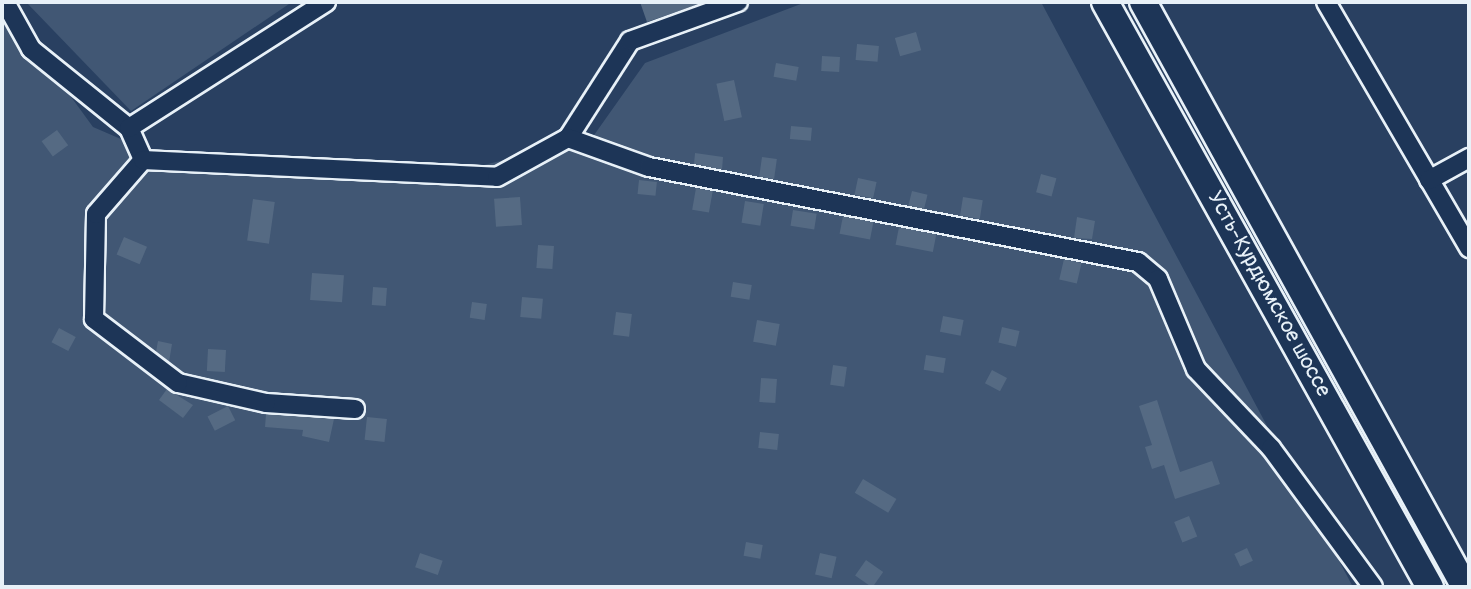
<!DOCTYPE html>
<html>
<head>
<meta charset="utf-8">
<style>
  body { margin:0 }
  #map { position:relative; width:1471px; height:589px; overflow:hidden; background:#294061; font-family:Pangolin,sans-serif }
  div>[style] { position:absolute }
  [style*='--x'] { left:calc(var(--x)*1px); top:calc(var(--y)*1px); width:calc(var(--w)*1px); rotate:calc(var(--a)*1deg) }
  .green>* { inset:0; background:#415774 }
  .building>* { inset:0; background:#556a83; transform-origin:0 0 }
  .roads { filter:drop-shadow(2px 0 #e8f1f8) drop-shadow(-2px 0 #e8f1f8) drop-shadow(0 2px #e8f1f8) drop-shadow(0 -2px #e8f1f8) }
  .minor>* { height:18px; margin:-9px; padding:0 9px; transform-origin:9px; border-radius:9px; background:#1d3557 }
  .primary>* { height:26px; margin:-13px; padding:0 13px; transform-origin:13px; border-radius:13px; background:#1d3557 }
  span { translate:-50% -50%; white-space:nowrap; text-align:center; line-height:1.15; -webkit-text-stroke:5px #1d3557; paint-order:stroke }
  .street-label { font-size:21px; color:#e8f1f8 }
  .frame { position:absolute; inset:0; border:4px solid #e8f1f8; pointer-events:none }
</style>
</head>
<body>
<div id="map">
  <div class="green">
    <i style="clip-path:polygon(2px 2px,93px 127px,193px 170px,420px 181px,592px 138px,645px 63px,806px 2px,1041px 2px,1353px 587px,2px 587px)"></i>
    <i style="clip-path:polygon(26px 2px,292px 2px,131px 111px)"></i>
  </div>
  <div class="building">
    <i style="clip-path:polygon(640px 2px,698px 2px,699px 4px,647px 22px)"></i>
    <i style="left:916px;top:32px;width:19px;height:22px;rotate:74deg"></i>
    <i style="left:857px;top:44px;width:22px;height:16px;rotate:5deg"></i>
    <i style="left:822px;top:56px;width:18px;height:15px;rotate:3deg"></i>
    <i style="left:776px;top:63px;width:23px;height:14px;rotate:10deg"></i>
    <i style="left:734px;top:80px;width:38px;height:18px;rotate:78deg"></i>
    <i style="left:791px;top:126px;width:21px;height:13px;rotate:5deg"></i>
    <i style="left:57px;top:130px;width:19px;height:19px;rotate:54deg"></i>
    <i style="clip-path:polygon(695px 153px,723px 157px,722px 170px,694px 164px)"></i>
    <i style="left:762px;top:157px;width:15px;height:20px;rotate:8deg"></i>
    <i style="left:1041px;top:174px;width:16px;height:19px;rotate:15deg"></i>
    <i style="left:858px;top:178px;width:19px;height:17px;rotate:12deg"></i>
    <i style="left:639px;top:180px;width:18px;height:14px;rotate:6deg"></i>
    <i style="left:696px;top:188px;width:17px;height:22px;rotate:10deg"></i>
    <i style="left:912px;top:191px;width:16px;height:15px;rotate:14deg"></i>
    <i style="left:520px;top:197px;width:28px;height:26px;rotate:86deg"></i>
    <i style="left:963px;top:197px;width:20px;height:19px;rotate:9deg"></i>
    <i style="left:253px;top:199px;width:22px;height:42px;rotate:8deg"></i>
    <i style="left:745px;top:201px;width:19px;height:22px;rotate:9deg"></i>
    <i style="left:793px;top:210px;width:24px;height:16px;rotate:9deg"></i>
    <i style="left:843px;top:216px;width:31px;height:18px;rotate:11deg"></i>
    <i style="clip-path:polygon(1077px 217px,1095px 221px,1092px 239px,1074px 238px)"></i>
    <i style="left:899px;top:227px;width:38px;height:18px;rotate:11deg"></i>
    <i style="left:124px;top:237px;width:25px;height:19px;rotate:23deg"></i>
    <i style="left:538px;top:245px;width:16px;height:23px;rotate:4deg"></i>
    <i style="left:1064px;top:259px;width:18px;height:21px;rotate:13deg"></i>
    <i style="left:312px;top:273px;width:32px;height:27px;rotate:4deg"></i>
    <i style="left:733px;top:282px;width:19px;height:15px;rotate:9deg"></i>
    <i style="left:373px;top:287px;width:14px;height:18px;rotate:4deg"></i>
    <i style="left:522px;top:297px;width:21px;height:20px;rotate:5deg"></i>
    <i style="left:472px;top:302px;width:15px;height:16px;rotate:8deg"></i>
    <i style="left:616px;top:312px;width:16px;height:23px;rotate:7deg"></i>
    <i style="left:943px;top:316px;width:21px;height:16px;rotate:11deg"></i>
    <i style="left:757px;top:320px;width:23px;height:22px;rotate:10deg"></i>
    <i style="left:1002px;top:327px;width:18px;height:16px;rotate:13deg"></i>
    <i style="left:59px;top:328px;width:19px;height:16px;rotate:28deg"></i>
    <i style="clip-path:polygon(158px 341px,172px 344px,169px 362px,156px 352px)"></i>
    <i style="left:208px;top:349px;width:18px;height:22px;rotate:3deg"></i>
    <i style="left:926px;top:355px;width:20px;height:15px;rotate:9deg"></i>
    <i style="left:833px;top:365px;width:14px;height:20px;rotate:8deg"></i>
    <i style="left:992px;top:370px;width:17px;height:15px;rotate:28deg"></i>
    <i style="left:761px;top:378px;width:16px;height:24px;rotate:4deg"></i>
    <i style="clip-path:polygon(167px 389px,193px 405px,183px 418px,159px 400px)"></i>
    <i style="clip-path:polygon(1157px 400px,1180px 472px,1212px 461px,1220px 484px,1175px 499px,1164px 465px,1152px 469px,1145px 447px,1152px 445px,1139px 406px)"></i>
    <i style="left:228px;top:406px;width:16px;height:23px;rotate:63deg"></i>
    <i style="clip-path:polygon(266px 414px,334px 419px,329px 442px,302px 436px,303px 430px,265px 427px)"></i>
    <i style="left:367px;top:417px;width:20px;height:23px;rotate:6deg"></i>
    <i style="left:760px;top:432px;width:19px;height:16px;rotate:6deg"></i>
    <i style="left:863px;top:479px;width:39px;height:16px;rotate:31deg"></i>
    <i style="left:1189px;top:516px;width:22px;height:16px;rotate:68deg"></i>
    <i style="left:746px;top:542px;width:17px;height:14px;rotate:10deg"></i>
    <i style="left:1247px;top:548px;width:14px;height:14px;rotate:65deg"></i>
    <i style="left:420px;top:553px;width:24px;height:15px;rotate:19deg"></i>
    <i style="left:820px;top:553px;width:17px;height:22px;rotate:13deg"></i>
    <i style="left:866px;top:560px;width:21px;height:19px;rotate:35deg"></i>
  </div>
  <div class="roads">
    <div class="minor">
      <i style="--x:5;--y:2;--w:54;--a:61"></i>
      <i style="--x:31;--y:49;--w:126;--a:38.9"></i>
      <i style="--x:129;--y:128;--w:35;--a:66"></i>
      <i style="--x:1326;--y:2;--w:285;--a:59.8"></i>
      <i style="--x:129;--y:128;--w:234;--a:-32.6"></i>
      <i style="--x:568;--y:138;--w:115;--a:-57.4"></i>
      <i style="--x:630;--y:41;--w:115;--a:-19.9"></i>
      <i style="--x:1429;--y:180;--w:46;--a:-28.8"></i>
      <i style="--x:355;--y:409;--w:89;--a:-176.1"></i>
      <i style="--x:266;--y:403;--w:90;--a:-167.2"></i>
      <i style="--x:178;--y:383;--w:106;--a:-142.7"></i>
      <i style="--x:94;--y:319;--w:105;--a:-88.9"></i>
      <i style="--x:96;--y:214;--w:72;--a:-49"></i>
      <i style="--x:143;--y:160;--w:354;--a:2.7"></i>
      <i style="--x:497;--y:177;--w:81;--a:-28.8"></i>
      <i style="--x:568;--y:138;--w:86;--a:19.7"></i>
      <i style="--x:649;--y:167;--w:498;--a:11"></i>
      <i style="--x:1138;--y:262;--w:26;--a:40"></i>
      <i style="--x:1158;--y:279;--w:98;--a:67.1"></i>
      <i style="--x:1196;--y:369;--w:109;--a:46.5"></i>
      <i style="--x:1271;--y:448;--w:172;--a:53.7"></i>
    </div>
    <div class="primary">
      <i style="--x:1105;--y:2;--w:669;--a:60.95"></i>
      <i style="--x:1143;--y:2;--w:668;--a:61.17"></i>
    </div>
  </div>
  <div class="street-label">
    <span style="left:1269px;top:294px;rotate:61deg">Усть-Курдюмское шоссе</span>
  </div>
  <div class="frame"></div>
</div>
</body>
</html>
